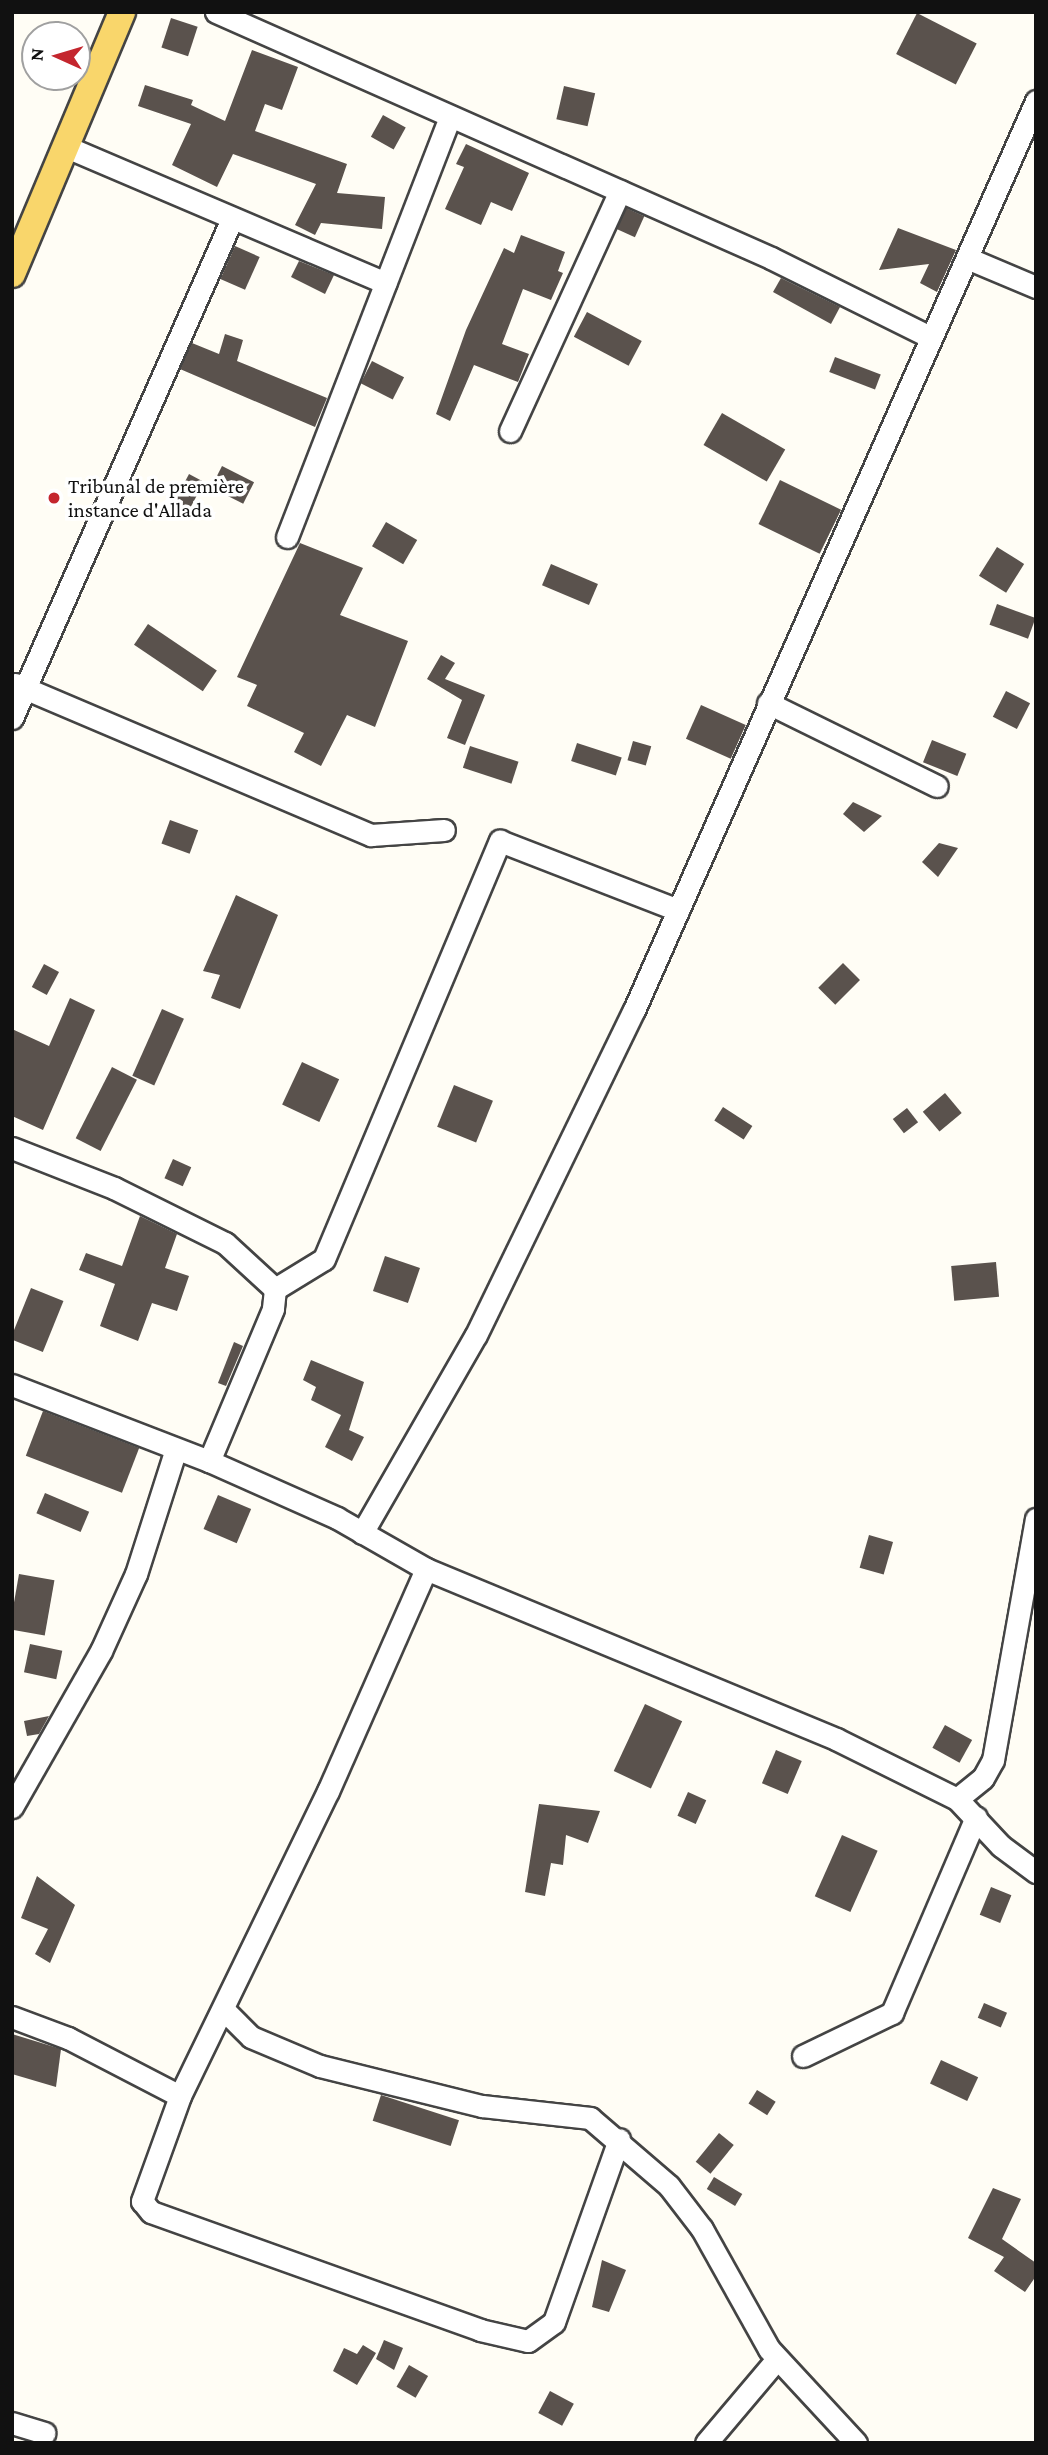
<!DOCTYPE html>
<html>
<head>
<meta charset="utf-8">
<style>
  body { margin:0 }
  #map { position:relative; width:1048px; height:2455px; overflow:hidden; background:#fffdf5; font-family:"Crimson Pro",serif }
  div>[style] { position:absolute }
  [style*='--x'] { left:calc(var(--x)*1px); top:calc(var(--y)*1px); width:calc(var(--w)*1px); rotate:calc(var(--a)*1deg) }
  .building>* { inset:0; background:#5a524d; transform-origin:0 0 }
  .roads { filter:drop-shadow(2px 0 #444) drop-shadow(-2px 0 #444) drop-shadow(0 2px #444) drop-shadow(0 -2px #444) }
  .minor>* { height:21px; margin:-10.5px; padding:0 10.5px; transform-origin:10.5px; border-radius:10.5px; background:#fff }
  .major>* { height:26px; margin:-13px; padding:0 13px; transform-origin:13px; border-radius:13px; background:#f9d66b }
  .dots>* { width:19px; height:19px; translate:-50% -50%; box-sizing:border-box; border:4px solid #fff; border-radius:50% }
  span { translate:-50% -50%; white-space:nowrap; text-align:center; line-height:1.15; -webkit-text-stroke:7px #fff; paint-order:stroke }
  .poi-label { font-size:21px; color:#111 }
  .left { translate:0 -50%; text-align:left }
  .frame { position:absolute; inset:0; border:14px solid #111; pointer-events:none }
  .north { position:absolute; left:21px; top:21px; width:70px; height:70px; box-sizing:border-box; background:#fff; border:2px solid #a0a0a0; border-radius:50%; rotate:274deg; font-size:19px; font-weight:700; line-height:28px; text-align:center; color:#111 }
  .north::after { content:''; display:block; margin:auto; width:24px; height:32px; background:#c4262e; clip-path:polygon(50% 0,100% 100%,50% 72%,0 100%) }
</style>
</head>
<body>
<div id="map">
  <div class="building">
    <i style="left:917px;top:13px;width:67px;height:46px;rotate:27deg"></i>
    <i style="left:171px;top:18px;width:28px;height:31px;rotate:18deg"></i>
    <i style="clip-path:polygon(252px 50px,298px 67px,282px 110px,265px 104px,255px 131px,347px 164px,337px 193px,385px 197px,382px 229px,321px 223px,315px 235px,295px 225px,316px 184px,233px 154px,217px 187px,172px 165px,191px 124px,138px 106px,145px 85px,193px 100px,191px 105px,225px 121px)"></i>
    <i style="left:564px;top:86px;width:32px;height:34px;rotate:13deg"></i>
    <i style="left:383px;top:115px;width:26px;height:25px;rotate:29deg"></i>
    <i style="clip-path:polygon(466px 144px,529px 173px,512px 211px,491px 202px,481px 225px,445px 209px,464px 167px,456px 164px)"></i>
    <i style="left:626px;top:208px;width:20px;height:23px;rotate:24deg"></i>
    <i style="clip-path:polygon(898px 228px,956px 250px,937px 292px,920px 283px,929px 264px,879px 270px)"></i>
    <i style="clip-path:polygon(521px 235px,565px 252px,558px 271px,563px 273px,551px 300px,523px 289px,502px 344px,529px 354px,518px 382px,474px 365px,450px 421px,436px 414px,466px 330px,504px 248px,514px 253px)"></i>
    <i style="left:235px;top:246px;width:27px;height:36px;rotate:24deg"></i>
    <i style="clip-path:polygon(299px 261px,334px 275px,325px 294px,291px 277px)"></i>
    <i style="clip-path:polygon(781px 278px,840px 307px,831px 324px,773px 292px)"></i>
    <i style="left:587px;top:312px;width:62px;height:28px;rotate:28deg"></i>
    <i style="clip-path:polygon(225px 334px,243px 340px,237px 361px,327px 398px,315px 427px,180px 369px,192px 343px,219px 354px)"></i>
    <i style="left:835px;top:357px;width:49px;height:16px;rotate:21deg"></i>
    <i style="left:372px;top:361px;width:36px;height:25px;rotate:27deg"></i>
    <i style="left:722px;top:413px;width:73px;height:37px;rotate:30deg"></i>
    <i style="left:222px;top:466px;width:36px;height:24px;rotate:27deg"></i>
    <i style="left:189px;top:474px;width:17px;height:37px;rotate:28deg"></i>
    <i style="left:780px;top:480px;width:68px;height:49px;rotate:26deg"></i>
    <i style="left:386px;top:522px;width:36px;height:28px;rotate:30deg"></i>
    <i style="clip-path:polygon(300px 543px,363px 568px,340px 615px,408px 641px,375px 727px,347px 715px,321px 766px,294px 752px,304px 733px,247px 706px,257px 685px,237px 677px)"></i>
    <i style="left:997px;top:547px;width:32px;height:34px;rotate:32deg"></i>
    <i style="left:551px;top:564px;width:51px;height:23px;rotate:23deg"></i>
    <i style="left:997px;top:604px;width:41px;height:22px;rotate:20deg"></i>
    <i style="left:148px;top:624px;width:83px;height:25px;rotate:34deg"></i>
    <i style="clip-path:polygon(441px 655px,455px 663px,445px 679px,485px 695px,465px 745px,447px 738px,462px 700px,427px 679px)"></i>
    <i style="left:1006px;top:691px;width:27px;height:29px;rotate:27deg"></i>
    <i style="left:701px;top:705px;width:49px;height:37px;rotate:24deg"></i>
    <i style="left:932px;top:740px;width:37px;height:24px;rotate:22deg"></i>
    <i style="left:633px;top:741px;width:19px;height:20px;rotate:16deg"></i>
    <i style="left:577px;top:743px;width:47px;height:19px;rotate:18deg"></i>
    <i style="left:470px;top:746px;width:51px;height:23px;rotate:18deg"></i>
    <i style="clip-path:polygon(853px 802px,882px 816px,864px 832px,843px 814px)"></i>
    <i style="left:170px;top:820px;width:30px;height:25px;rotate:20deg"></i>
    <i style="clip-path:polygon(939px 843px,958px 848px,938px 877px,922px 862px)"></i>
    <i style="clip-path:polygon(236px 895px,278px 915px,240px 1009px,211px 998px,220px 975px,203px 971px)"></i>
    <i style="left:843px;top:963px;width:24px;height:35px;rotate:45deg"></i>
    <i style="left:44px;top:964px;width:17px;height:26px;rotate:28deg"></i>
    <i style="clip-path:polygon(70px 998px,95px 1010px,43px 1130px,12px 1116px,12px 1029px,49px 1046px)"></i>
    <i style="left:162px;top:1009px;width:24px;height:73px;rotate:24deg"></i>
    <i style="left:302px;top:1062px;width:41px;height:47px;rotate:25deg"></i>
    <i style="left:112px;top:1067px;width:28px;height:80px;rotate:27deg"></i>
    <i style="left:454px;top:1085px;width:42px;height:45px;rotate:22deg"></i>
    <i style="left:945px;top:1093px;width:26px;height:29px;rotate:50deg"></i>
    <i style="left:723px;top:1107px;width:35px;height:16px;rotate:33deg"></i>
    <i style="left:907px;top:1108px;width:18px;height:18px;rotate:52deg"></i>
    <i style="left:173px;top:1159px;width:20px;height:21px;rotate:24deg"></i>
    <i style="clip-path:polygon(140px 1216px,177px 1234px,165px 1268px,189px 1276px,177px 1311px,152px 1303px,138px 1341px,100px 1326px,115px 1284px,79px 1270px,86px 1253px,122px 1266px)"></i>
    <i style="left:385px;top:1256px;width:37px;height:37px;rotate:19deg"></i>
    <i style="left:996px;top:1262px;width:35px;height:45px;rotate:85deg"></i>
    <i style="left:31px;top:1288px;width:35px;height:55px;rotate:22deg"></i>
    <i style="clip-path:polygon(234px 1342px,243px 1346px,226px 1386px,218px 1383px)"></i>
    <i style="clip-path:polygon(311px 1360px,364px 1382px,349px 1430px,364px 1437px,352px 1461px,325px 1447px,341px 1415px,311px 1400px,316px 1387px,303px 1380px)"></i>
    <i style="left:43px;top:1411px;width:103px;height:48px;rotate:21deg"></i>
    <i style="left:45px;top:1493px;width:48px;height:22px;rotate:23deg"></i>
    <i style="left:218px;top:1495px;width:36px;height:37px;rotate:23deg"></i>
    <i style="left:869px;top:1535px;width:25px;height:34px;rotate:16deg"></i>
    <i style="left:19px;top:1574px;width:36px;height:56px;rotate:10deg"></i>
    <i style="left:30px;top:1644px;width:33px;height:29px;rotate:12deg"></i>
    <i style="left:645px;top:1704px;width:41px;height:74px;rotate:25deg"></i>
    <i style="clip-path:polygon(49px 1716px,39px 1734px,27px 1736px,24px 1721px)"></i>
    <i style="left:945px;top:1725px;width:31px;height:26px;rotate:29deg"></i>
    <i style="left:776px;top:1750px;width:28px;height:36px;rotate:23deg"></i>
    <i style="left:688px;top:1792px;width:20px;height:26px;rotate:24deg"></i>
    <i style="clip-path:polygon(539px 1804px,600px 1811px,588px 1843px,566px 1835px,563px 1865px,551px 1863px,545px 1896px,525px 1892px)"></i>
    <i style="left:842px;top:1835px;width:39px;height:67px;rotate:24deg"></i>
    <i style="clip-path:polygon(37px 1876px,75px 1905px,50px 1963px,35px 1954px,48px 1929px,21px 1918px)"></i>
    <i style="left:991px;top:1887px;width:22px;height:30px;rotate:22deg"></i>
    <i style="left:984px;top:2003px;width:25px;height:16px;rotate:23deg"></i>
    <i style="clip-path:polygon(12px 2034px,61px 2049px,56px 2087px,12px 2074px)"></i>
    <i style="left:941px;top:2060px;width:41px;height:26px;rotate:25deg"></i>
    <i style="left:757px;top:2090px;width:22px;height:16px;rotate:32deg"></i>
    <i style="left:381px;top:2095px;width:82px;height:27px;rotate:18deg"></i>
    <i style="left:719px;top:2133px;width:19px;height:37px;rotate:39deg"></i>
    <i style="left:714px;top:2177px;width:33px;height:14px;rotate:31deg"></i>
    <i style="clip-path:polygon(993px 2188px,1021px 2199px,1002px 2239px,1036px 2263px,1036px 2276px,1025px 2292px,994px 2271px,1004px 2257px,968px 2238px)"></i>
    <i style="clip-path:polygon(602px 2260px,626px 2270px,609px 2312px,592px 2307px)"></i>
    <i style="clip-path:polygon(384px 2340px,403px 2348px,394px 2370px,376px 2359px)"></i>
    <i style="clip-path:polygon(363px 2345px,376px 2353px,357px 2385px,333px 2371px,344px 2348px,357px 2354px)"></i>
    <i style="left:409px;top:2365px;width:22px;height:25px;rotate:30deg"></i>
    <i style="left:550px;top:2391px;width:27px;height:25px;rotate:28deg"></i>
  </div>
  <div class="roads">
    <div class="minor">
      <i style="--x:216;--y:12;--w:607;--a:23.9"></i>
      <i style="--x:771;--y:258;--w:175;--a:26.4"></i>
      <i style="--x:69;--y:148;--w:344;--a:23.1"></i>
      <i style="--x:967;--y:258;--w:75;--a:22.8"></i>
      <i style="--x:510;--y:431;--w:264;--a:-65.4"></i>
      <i style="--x:287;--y:537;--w:451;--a:-68.8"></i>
      <i style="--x:15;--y:684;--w:387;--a:23"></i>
      <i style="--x:371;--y:835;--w:73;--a:-3.9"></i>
      <i style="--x:768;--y:703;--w:188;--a:26.2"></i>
      <i style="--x:12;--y:718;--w:543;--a:-66.22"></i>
      <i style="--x:12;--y:1148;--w:110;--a:21.4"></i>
      <i style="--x:114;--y:1188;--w:124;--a:26.4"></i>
      <i style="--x:225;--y:1243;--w:68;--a:42.6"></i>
      <i style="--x:275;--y:1289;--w:20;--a:96"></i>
      <i style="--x:273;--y:1309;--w:165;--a:112.8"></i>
      <i style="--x:275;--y:1289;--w:57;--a:-31.5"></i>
      <i style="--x:324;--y:1259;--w:454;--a:-67.2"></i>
      <i style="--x:500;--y:841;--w:191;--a:21.2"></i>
      <i style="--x:12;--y:1385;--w:211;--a:21.1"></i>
      <i style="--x:209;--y:1461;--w:140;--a:24"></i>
      <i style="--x:337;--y:1518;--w:103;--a:29.8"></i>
      <i style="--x:426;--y:1569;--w:444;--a:22.5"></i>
      <i style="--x:836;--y:1739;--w:135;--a:26.4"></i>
      <i style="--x:957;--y:1799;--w:64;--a:46.9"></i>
      <i style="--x:1001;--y:1846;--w:44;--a:36.6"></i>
      <i style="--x:362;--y:1533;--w:228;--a:-60.1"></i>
      <i style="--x:476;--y:1335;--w:361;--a:-64.1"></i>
      <i style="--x:634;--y:1010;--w:994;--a:-66.14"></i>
      <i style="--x:426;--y:1569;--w:243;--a:113.8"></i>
      <i style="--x:328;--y:1791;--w:339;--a:115.9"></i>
      <i style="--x:180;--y:2096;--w:112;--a:109.9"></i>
      <i style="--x:142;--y:2201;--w:14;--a:51"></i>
      <i style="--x:151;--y:2212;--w:350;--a:19.7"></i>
      <i style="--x:480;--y:2330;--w:49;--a:12.9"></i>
      <i style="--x:528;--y:2341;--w:32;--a:-36"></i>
      <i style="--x:554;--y:2322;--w:194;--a:-70.4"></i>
      <i style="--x:957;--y:1799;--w:33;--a:-39"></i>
      <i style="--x:983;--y:1778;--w:21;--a:-61"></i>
      <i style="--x:993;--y:1760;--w:245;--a:-79.9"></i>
      <i style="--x:12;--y:1807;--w:180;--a:-60.3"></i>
      <i style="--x:101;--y:1651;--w:85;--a:-65.6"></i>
      <i style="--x:136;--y:1574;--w:131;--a:-72.3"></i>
      <i style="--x:224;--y:2010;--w:38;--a:45"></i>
      <i style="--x:251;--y:2037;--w:75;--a:22.8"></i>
      <i style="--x:320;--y:2066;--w:167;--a:13.9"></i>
      <i style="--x:482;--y:2106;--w:109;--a:6.3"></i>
      <i style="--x:590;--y:2118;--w:104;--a:40.7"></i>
      <i style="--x:669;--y:2186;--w:54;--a:52.5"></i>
      <i style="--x:702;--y:2229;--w:137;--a:60.8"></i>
      <i style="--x:769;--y:2349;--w:128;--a:47.2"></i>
      <i style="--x:12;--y:2017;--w:60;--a:20.6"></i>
      <i style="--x:68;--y:2038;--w:126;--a:27.4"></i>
      <i style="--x:803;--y:2056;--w:99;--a:-25.8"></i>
      <i style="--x:892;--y:2013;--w:213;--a:-66.8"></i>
      <i style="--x:12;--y:2423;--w:34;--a:17"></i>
      <i style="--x:706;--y:2443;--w:110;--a:-49.8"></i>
    </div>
    <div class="major">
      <i style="--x:12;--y:274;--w:284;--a:-67.2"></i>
    </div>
  </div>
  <div class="dots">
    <i style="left:54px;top:498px;background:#c4262e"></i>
  </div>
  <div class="poi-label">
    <span class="left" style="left:68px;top:498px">Tribunal de première<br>instance d'Allada</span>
  </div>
  <div class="frame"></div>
  <div class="north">N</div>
</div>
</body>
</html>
